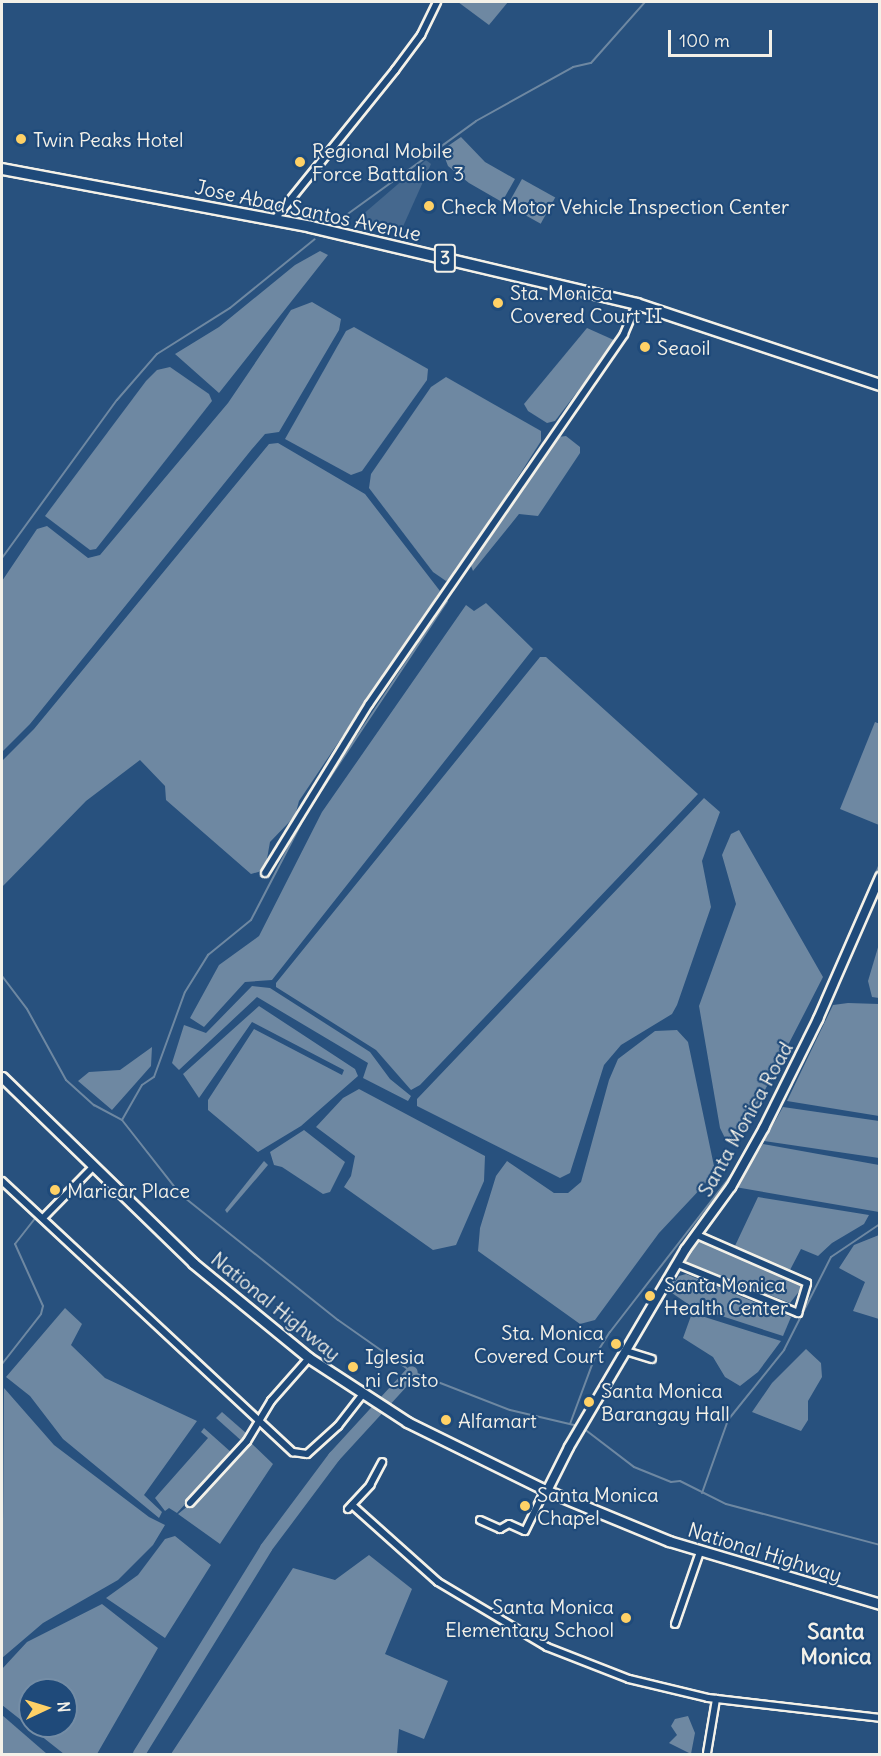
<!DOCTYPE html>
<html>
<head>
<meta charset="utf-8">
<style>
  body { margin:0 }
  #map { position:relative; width:881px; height:1756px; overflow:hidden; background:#28517e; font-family:Delius,sans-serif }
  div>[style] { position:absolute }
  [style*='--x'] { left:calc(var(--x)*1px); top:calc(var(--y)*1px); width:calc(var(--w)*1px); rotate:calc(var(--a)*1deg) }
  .green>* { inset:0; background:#45688e }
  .water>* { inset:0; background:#6e88a2; transform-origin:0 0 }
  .stream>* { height:2px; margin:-1px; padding:0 1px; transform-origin:1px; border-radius:1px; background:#6e88a2 }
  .river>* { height:12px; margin:-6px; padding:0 6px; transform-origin:6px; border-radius:6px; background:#6e88a2 }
  .roads { filter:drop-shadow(2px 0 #f4f1e8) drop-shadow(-2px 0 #f4f1e8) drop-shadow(0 2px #f4f1e8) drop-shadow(0 -2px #f4f1e8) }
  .minor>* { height:6px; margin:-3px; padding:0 3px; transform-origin:3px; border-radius:3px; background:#1f4a7a }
  .tertiary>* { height:8px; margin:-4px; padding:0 4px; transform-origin:4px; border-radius:4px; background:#1f4a7a }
  .secondary>* { height:9px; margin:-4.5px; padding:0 4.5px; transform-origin:4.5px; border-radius:4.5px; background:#1f4a7a }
  .trunk>* { height:10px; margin:-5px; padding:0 5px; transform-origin:5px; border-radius:5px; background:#1f4a7a }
  .dots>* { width:16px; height:16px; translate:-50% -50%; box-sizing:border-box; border:3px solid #1f4a7a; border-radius:50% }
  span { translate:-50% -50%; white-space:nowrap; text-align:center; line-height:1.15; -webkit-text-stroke:4.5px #1f4a7a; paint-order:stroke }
  .shield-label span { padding:2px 4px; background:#1f4a7a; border:2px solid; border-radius:4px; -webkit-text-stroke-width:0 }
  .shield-label { font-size:18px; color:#f4f1e8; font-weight:700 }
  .poi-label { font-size:20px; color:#f4f1e8 }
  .left { translate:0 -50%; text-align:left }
  .right { translate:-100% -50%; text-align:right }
  .street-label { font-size:20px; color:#f4f1e8 }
  .quarter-label { font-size:22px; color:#f4f1e8; font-weight:700 }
  .frame { position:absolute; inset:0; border:3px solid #f4f1e8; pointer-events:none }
  .north { position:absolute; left:18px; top:1678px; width:60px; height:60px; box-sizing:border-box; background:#1f4a7a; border:2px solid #748da6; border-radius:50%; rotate:86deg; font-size:16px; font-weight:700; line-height:24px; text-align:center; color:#f4f1e8 }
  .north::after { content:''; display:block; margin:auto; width:21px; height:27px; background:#ffd166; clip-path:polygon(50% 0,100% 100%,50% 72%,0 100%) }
  .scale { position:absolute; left:668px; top:30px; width:104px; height:27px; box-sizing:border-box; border:3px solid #f4f1e8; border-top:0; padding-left:8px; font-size:18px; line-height:21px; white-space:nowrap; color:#f4f1e8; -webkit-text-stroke:4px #1f4a7a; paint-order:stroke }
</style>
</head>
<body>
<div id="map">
  <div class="green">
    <i style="clip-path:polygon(426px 160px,431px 164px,401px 231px,356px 226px,354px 222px)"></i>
  </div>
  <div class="water">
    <i style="clip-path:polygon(458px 2px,508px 2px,489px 25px)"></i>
    <i style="clip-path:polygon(461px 137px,485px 162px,515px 179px,502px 202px,469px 183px,448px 166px,443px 153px,445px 148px)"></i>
    <i style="left:522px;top:179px;width:38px;height:30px;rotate:29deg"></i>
    <i style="clip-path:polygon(320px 251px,328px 255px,219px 393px,175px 354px,219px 327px,295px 265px)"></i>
    <i style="clip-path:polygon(312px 302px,341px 319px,339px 330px,279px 432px,265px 434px,252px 449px,30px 724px,2px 752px,2px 581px,37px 529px,47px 526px,88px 558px,100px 555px,228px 403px,291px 310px)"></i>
    <i style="clip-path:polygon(354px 327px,428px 369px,427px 380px,362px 471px,351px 475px,285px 439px,346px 331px)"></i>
    <i style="clip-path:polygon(587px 328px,616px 341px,555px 421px,547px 423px,528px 411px,524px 404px)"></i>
    <i style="clip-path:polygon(170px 367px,209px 394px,212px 401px,96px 549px,90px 550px,45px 516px,146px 381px,157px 370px)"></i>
    <i style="clip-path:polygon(446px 377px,541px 431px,541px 441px,455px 576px,446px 581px,433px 572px,369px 488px,371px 474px,431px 387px)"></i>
    <i style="clip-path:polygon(566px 436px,580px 447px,580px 453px,538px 516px,519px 514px,473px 571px,471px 566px,558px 437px)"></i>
    <i style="clip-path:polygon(278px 443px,365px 494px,440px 591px,299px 801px,295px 816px,270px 842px,265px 870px,251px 874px,166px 800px,165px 786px,140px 760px,86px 801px,2px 887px,2px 761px,34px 729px,269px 444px)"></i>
    <i style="clip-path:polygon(486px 603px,533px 649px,272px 980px,245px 982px,204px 1027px,190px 1018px,219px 965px,259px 936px,322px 812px,466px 605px,474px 611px)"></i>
    <i style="clip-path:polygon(540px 657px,546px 657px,698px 794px,420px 1085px,411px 1090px,376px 1050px,276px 987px,276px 983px)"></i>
    <i style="clip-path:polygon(875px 722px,880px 724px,879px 825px,840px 809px)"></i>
    <i style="clip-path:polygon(704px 798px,720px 812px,702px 861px,711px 907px,677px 1005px,672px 1014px,621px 1045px,604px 1065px,570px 1173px,560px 1178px,417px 1106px,417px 1099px)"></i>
    <i style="clip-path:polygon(739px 830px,823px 977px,746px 1127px,735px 1140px,727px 1142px,720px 1128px,699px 1006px,736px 904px,722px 855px,731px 834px)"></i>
    <i style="clip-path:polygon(879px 944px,879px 998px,872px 997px,868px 981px)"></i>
    <i style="clip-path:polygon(252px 986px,270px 988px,370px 1052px,390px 1079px,411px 1096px,408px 1101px,363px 1078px,368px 1063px,257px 997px,179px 1070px,172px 1063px,184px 1025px,206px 1033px)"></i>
    <i style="clip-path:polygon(848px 1003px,879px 1004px,879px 1116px,787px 1101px,833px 1005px)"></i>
    <i style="clip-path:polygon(259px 1006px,355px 1069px,358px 1076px,301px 1126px,258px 1152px,208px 1110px,208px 1100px,254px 1029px,342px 1075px,344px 1070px,252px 1022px,199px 1098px,183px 1074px)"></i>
    <i style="clip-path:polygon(677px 1030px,688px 1042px,714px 1166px,705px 1184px,659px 1233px,595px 1320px,580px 1324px,478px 1251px,480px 1228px,496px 1176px,507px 1161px,554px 1193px,568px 1193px,581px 1182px,609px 1080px,618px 1059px,655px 1031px)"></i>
    <i style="clip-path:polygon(152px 1047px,151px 1066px,112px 1110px,78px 1081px,89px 1072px,120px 1070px)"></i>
    <i style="clip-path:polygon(359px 1089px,485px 1156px,484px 1181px,456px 1245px,433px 1250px,344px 1187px,351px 1176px,355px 1156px,316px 1127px,343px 1098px)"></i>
    <i style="clip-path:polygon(783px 1107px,879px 1121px,879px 1158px,764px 1141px)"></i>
    <i style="clip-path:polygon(304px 1130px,345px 1162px,330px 1192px,323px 1194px,282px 1167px,274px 1165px,270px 1152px)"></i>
    <i style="clip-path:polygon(763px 1144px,879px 1165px,879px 1212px,735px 1187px)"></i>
    <i style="clip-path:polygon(264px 1161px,268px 1165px,227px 1213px,225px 1210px)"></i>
    <i style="clip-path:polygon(758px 1197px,869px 1215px,864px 1224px,832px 1243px,818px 1256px,801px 1249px,790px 1270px,734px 1248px)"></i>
    <i style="clip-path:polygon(879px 1235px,879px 1319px,853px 1311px,865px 1282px,839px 1268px,854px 1245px)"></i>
    <i style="clip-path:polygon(697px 1242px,703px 1242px,805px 1284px,790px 1303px,684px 1261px)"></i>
    <i style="clip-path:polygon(686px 1274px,791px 1317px,783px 1336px,691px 1306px,669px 1291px,679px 1276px)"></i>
    <i style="clip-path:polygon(65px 1308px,82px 1324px,71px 1345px,105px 1378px,197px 1421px,144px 1495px,162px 1512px,159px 1518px,63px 1439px,30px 1396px,6px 1377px)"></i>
    <i style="clip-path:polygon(692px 1313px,781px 1341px,758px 1372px,740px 1386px,725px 1377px,713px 1357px,683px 1338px)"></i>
    <i style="clip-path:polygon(806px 1349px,821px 1363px,822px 1377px,808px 1401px,808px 1420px,801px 1431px,752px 1412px,772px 1383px)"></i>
    <i style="clip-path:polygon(4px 1388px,54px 1445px,149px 1517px,165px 1525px,153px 1545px,118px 1580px,43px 1623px,2px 1658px)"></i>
    <i style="clip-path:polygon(222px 1412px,246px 1433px,244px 1443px,216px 1418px)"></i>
    <i style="clip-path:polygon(204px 1428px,232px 1453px,177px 1513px,169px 1508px,165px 1511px,155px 1498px,208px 1438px,201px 1432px)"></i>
    <i style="clip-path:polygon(250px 1442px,273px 1464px,220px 1544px,178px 1514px,205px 1492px)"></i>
    <i style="clip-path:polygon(175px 1536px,211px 1565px,165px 1638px,106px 1598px,138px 1575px,165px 1539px)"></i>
    <i style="clip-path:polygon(369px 1555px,412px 1589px,385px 1654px,448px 1681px,424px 1739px,399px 1729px,397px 1754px,171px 1754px,293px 1568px,335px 1580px)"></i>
    <i style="clip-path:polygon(evenodd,102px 1604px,158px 1648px,97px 1754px,64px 1754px,2px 1705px,2px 1669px,27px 1642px,102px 1604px,30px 1690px,66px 1690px,66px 1726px,30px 1726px,30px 1690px)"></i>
    <i style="clip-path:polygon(2px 1715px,47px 1754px,2px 1754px)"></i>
    <i style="clip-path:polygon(688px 1716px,695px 1733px,691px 1754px,669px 1743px,677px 1735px,671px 1726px,675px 1719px)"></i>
  </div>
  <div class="stream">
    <i style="--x:338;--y:221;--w:170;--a:-35.9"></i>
    <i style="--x:476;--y:121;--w:111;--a:-29.1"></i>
    <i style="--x:573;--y:67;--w:18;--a:-13"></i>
    <i style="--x:591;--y:63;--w:81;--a:-48.5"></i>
    <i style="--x:2;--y:558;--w:195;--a:-54"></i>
    <i style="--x:117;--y:400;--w:61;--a:-49"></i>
    <i style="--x:157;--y:354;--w:86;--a:-32.2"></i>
    <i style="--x:230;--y:308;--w:109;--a:-39.1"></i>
    <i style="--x:2;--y:976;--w:41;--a:52.9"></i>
    <i style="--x:27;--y:1009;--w:81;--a:61.2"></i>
    <i style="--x:66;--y:1080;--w:38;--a:42"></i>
    <i style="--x:94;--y:1105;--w:32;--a:28"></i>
    <i style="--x:122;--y:1120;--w:94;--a:51.9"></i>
    <i style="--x:180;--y:1194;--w:202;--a:38.6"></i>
    <i style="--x:338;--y:1320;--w:90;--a:35.1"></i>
    <i style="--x:412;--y:1372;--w:105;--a:21.2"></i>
    <i style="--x:510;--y:1410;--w:70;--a:13.2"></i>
    <i style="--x:122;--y:1120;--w:40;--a:-60.3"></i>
    <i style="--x:142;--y:1085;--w:14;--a:-34"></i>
    <i style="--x:154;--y:1077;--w:90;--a:-70"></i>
    <i style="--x:185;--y:992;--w:44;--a:-58.1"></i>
    <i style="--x:208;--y:955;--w:55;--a:-39.1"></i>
    <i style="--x:251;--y:920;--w:122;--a:-62.6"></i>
    <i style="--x:307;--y:812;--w:253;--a:-56.4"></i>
    <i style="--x:2;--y:1364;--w:63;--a:-52"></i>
    <i style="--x:41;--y:1314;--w:8;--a:-76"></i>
    <i style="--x:43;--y:1306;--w:68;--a:-114.3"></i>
    <i style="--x:15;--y:1244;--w:33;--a:-52"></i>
    <i style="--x:570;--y:1424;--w:75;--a:-69.6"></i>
    <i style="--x:596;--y:1354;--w:26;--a:-58"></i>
    <i style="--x:610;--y:1332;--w:206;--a:-52.3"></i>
    <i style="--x:736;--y:1169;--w:42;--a:-59.7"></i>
    <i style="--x:757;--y:1133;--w:128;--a:-64"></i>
    <i style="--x:813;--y:1018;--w:168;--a:-66.5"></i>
    <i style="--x:583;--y:1428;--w:64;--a:37.4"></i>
    <i style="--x:634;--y:1467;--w:40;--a:22"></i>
    <i style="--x:671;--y:1482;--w:9;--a:-6"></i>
    <i style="--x:680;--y:1481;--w:51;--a:26.6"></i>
    <i style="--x:726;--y:1504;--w:159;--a:14.9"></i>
    <i style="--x:702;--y:1493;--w:77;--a:-70.4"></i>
    <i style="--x:728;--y:1420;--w:90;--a:-51.3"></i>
    <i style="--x:784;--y:1350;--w:104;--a:-63.2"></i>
    <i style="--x:831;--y:1257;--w:59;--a:-34"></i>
  </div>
  <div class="river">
    <i style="--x:139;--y:1754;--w:242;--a:-58.3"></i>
    <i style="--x:266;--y:1548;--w:114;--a:-53.2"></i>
    <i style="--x:334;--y:1457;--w:115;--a:-47.5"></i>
  </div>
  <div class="roads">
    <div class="minor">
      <i style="--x:274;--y:220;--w:193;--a:-51.1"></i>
      <i style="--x:395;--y:70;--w:44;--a:-53.4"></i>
      <i style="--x:421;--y:35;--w:37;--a:-64"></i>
      <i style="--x:265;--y:873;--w:198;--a:-58.4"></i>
      <i style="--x:369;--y:704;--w:449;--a:-55.4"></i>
      <i style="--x:624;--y:334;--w:33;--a:-67"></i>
      <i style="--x:2;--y:1181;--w:398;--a:43"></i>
      <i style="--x:293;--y:1452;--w:14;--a:8"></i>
      <i style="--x:307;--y:1454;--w:42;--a:-42.1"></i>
      <i style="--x:338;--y:1426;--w:41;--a:-52"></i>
      <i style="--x:43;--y:1218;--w:71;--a:-45.6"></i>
      <i style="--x:678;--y:1264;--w:130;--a:22.2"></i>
      <i style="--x:798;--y:1313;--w:31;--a:-73"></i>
      <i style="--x:807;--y:1283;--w:120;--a:-156.4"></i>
      <i style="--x:626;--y:1351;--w:27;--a:17"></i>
      <i style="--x:190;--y:1503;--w:84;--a:-47.4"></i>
      <i style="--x:247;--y:1441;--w:47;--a:-59"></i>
      <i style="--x:271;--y:1401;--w:57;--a:-48.5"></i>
      <i style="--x:352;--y:1505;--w:115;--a:41.8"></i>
      <i style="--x:438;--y:1582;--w:127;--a:30.8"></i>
      <i style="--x:547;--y:1647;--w:88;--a:21.3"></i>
      <i style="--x:629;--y:1679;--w:81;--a:13.5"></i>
      <i style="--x:708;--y:1698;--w:173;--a:6.6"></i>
      <i style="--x:348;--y:1509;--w:33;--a:-47"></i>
      <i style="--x:370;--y:1485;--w:26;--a:-62"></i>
      <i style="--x:480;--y:1520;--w:22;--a:24"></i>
      <i style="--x:500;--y:1529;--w:10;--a:-29"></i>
      <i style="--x:509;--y:1524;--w:17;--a:24"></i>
      <i style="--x:525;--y:1531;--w:46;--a:-64"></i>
      <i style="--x:675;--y:1624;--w:76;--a:-70.9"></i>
      <i style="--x:707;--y:1753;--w:55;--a:-80.5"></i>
    </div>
    <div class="tertiary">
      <i style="--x:547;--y:1491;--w:49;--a:-63.4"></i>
      <i style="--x:569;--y:1447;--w:229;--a:-59.5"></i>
      <i style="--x:685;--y:1250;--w:78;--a:-53.9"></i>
      <i style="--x:731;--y:1187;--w:68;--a:-60.8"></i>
      <i style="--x:764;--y:1128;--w:122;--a:-63.6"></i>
      <i style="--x:818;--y:1019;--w:155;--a:-66.4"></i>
    </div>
    <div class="secondary">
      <i style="--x:2;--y:1077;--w:267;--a:44.2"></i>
      <i style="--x:193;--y:1263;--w:150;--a:39.3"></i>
      <i style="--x:309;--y:1358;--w:117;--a:33.1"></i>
      <i style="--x:407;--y:1422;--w:154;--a:26.2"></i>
      <i style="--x:545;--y:1490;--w:134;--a:22.4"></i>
      <i style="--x:669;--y:1541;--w:220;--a:16.6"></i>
    </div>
    <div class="trunk">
      <i style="--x:2;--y:169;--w:314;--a:10.6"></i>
      <i style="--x:311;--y:227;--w:335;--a:13.3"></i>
      <i style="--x:637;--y:304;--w:256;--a:18.4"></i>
    </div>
  </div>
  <div class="dots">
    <i style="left:21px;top:139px;background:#ffd166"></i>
    <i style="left:300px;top:162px;background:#ffd166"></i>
    <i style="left:429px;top:206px;background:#ffd166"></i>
    <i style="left:498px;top:303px;background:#ffd166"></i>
    <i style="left:645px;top:347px;background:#ffd166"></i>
    <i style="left:55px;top:1190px;background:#ffd166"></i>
    <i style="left:650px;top:1296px;background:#ffd166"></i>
    <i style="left:616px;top:1344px;background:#ffd166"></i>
    <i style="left:353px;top:1367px;background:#ffd166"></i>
    <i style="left:589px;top:1402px;background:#ffd166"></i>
    <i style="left:446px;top:1420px;background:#ffd166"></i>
    <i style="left:525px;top:1506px;background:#ffd166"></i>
    <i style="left:626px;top:1618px;background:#ffd166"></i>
  </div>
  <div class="shield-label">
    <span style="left:445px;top:258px">3</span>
  </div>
  <div class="poi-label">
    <span class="left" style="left:33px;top:139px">Twin Peaks Hotel</span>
    <span class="left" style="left:312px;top:162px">Regional Mobile<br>Force Battalion 3</span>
    <span class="left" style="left:441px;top:206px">Check Motor Vehicle Inspection Center</span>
    <span class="left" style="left:510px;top:304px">Sta. Monica<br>Covered Court II</span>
    <span class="left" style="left:657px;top:347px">Seaoil</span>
    <span class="left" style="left:67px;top:1190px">Maricar Place</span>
    <span class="left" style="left:664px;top:1296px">Santa Monica<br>Health Center</span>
    <span class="right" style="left:604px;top:1344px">Sta. Monica<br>Covered Court</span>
    <span class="left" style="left:365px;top:1368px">Iglesia<br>ni Cristo</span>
    <span class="left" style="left:601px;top:1402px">Santa Monica<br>Barangay Hall</span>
    <span class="left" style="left:458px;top:1420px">Alfamart</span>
    <span class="left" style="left:537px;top:1506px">Santa Monica<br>Chapel</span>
    <span class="right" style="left:614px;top:1618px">Santa Monica<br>Elementary School</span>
  </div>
  <div class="street-label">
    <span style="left:308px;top:210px;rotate:12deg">Jose Abad Santos Avenue</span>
    <span style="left:745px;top:1119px;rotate:-61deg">Santa Monica Road</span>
    <span style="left:276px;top:1306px;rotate:39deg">National Highway</span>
    <span style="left:765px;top:1552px;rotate:17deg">National Highway</span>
  </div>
  <div class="quarter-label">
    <span style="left:836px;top:1644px">Santa<br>Monica</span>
  </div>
  <div class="frame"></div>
  <div class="north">N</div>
  <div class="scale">100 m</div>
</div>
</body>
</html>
